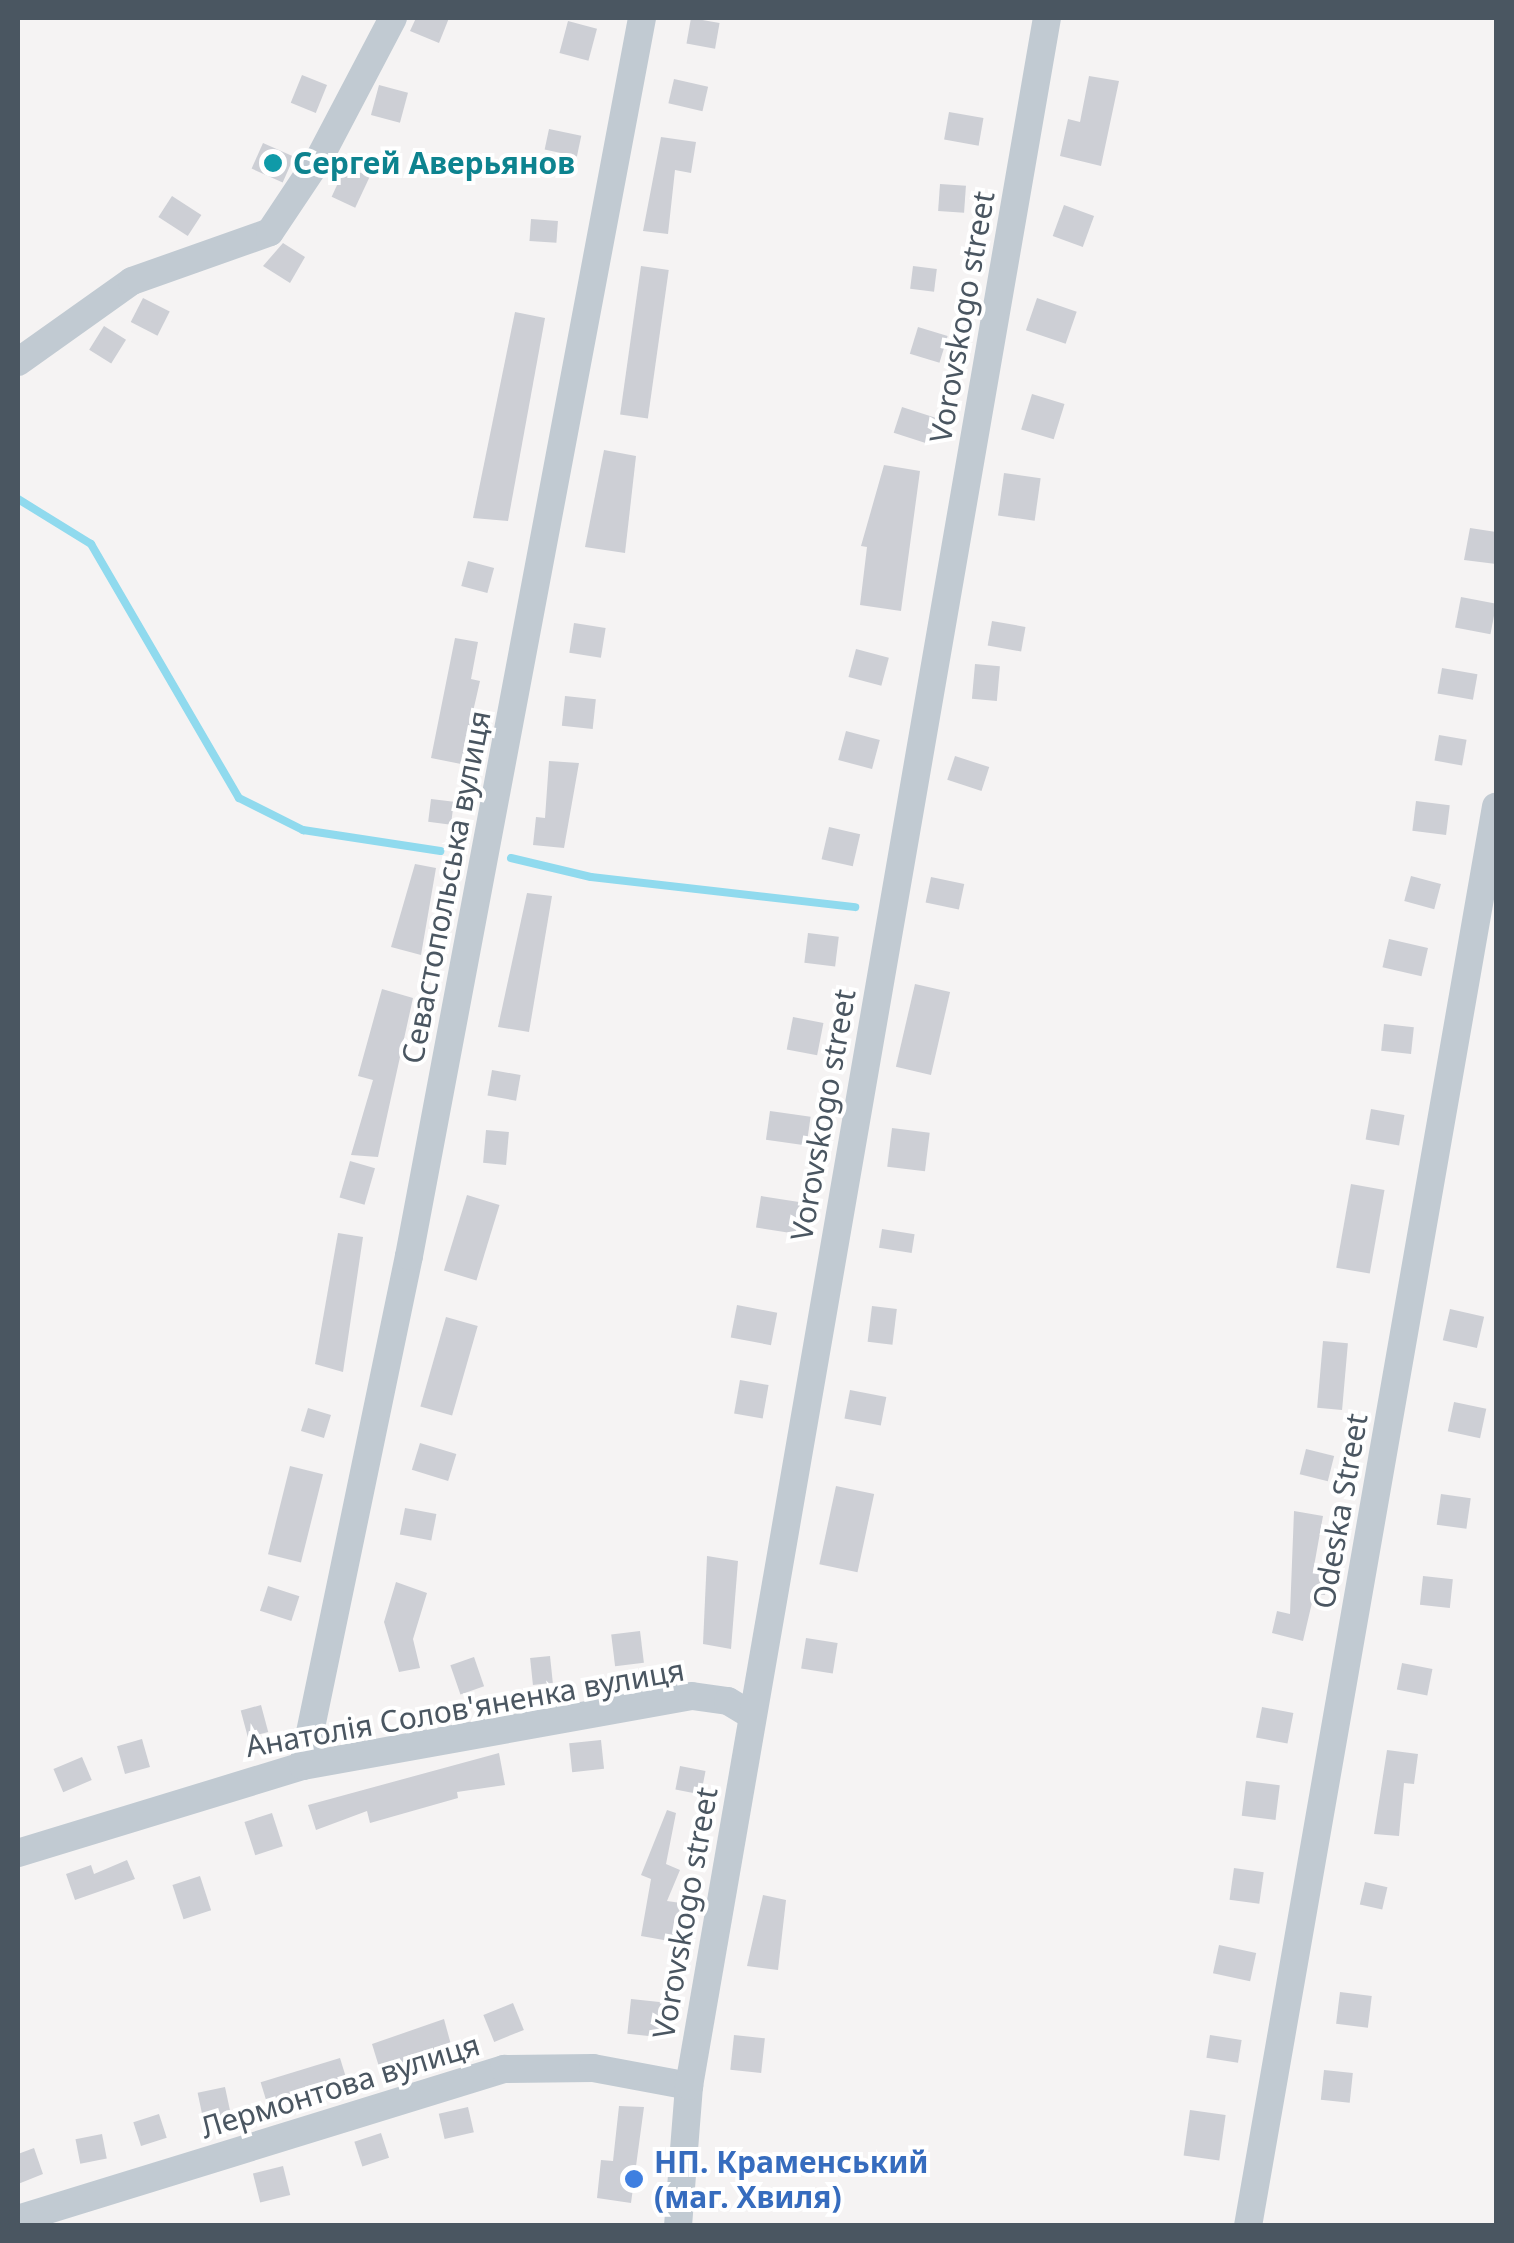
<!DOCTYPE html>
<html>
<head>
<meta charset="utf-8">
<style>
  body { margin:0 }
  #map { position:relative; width:1514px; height:2243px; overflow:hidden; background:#f5f3f3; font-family:"Noto Sans",sans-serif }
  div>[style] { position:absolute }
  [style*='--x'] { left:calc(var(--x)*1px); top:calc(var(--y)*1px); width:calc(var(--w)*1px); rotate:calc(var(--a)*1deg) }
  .stream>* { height:8px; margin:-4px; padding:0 4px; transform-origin:4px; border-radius:4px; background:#90daee }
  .building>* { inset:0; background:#cdcfd5; transform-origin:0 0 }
  .street>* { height:28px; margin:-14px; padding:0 14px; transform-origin:14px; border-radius:14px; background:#c1cad2 }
  .dots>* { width:28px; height:28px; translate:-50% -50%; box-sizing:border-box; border:5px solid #fff; border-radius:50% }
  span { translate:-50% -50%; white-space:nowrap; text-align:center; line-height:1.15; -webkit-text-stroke:8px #fff; paint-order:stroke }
  .culture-label { font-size:30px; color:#0d838f; font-weight:700 }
  .left { translate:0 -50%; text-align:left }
  .street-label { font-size:30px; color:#4a5661 }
  .shop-label { font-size:30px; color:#366cbe; font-weight:700 }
  .frame { position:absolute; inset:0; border:20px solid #4a5661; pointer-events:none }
</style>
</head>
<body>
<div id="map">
  <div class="stream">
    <i style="--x:18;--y:499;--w:86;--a:31.7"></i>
    <i style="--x:91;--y:544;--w:294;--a:59.8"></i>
    <i style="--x:239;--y:798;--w:72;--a:26.6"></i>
    <i style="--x:303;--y:830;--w:139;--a:8.7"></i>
    <i style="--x:511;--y:858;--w:82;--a:13.4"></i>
    <i style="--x:591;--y:877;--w:266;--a:6.5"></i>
  </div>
  <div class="building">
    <i style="clip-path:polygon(416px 18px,449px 18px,439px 43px,410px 31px)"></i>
    <i style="left:691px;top:18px;width:29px;height:26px;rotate:10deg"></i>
    <i style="left:568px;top:21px;width:30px;height:33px;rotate:15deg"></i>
    <i style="left:302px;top:75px;width:27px;height:30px;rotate:22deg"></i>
    <i style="clip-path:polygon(1089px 76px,1119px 81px,1101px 166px,1060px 156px,1068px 119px,1080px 122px)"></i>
    <i style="left:674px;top:79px;width:35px;height:25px;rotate:13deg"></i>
    <i style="left:379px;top:85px;width:30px;height:31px;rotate:15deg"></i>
    <i style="left:949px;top:112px;width:35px;height:28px;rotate:10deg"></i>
    <i style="left:549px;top:129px;width:33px;height:21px;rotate:12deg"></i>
    <i style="clip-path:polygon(661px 137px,696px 142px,691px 173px,675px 170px,668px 234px,643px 231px)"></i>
    <i style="left:263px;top:143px;width:34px;height:28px;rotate:24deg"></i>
    <i style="left:346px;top:166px;width:26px;height:34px;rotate:25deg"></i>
    <i style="left:940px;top:184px;width:26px;height:27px;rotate:4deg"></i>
    <i style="left:172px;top:196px;width:35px;height:25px;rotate:33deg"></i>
    <i style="left:1064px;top:205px;width:32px;height:33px;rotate:20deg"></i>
    <i style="left:531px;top:219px;width:27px;height:22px;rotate:4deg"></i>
    <i style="clip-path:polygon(283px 243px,305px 257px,290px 283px,263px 266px)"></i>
    <i style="left:641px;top:266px;width:28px;height:150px;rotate:8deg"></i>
    <i style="left:913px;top:266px;width:24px;height:23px;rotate:7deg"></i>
    <i style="left:143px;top:298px;width:30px;height:27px;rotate:27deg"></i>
    <i style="left:1037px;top:298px;width:42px;height:34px;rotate:19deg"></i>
    <i style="clip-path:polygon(515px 312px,545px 318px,508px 521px,473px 518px)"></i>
    <i style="left:104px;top:326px;width:26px;height:28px;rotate:32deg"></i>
    <i style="left:918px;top:327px;width:31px;height:28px;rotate:17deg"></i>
    <i style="left:1032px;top:394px;width:34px;height:37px;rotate:17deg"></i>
    <i style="left:902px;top:407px;width:36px;height:27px;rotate:18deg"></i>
    <i style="clip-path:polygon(604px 450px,636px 456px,625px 553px,585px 547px)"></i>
    <i style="clip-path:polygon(884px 465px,920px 471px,901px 611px,860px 605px,867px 547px,861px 546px)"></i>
    <i style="left:1004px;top:473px;width:37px;height:43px;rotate:8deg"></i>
    <i style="clip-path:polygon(1470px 528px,1496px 532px,1496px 564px,1464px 560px)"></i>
    <i style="left:468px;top:561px;width:27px;height:26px;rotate:15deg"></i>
    <i style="left:1461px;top:597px;width:36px;height:31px;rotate:11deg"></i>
    <i style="left:992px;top:621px;width:34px;height:25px;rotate:10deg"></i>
    <i style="left:574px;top:623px;width:32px;height:30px;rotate:9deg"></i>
    <i style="clip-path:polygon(455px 638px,478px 642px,471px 679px,480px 681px,461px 764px,431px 758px)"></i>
    <i style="left:856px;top:649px;width:34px;height:29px;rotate:15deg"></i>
    <i style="left:975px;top:664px;width:25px;height:35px;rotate:5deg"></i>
    <i style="left:1442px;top:668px;width:36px;height:26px;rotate:10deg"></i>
    <i style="left:565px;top:696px;width:31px;height:30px;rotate:6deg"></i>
    <i style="left:846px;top:731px;width:35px;height:30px;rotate:15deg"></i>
    <i style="left:1439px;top:735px;width:28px;height:26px;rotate:10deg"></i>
    <i style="left:955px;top:756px;width:36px;height:25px;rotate:18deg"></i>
    <i style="clip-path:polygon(549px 761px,579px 763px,564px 848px,533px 845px,536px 817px,545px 818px)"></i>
    <i style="left:431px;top:799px;width:23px;height:23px;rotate:7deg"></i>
    <i style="left:1416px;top:801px;width:34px;height:30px;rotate:7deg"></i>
    <i style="left:829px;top:827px;width:32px;height:33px;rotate:13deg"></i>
    <i style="clip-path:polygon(415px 864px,436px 868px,421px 955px,391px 947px)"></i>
    <i style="left:1411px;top:876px;width:31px;height:26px;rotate:15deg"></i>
    <i style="left:931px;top:877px;width:34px;height:26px;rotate:12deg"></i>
    <i style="clip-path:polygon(527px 893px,552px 896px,529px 1032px,498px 1027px)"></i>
    <i style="left:808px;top:933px;width:31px;height:30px;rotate:7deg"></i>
    <i style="left:1389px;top:939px;width:40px;height:29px;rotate:13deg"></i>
    <i style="left:915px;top:984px;width:36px;height:85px;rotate:13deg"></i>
    <i style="clip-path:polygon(382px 989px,413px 998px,378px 1157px,351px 1155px,373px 1080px,358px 1076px)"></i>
    <i style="left:793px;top:1017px;width:31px;height:33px;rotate:11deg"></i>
    <i style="left:1384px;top:1024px;width:30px;height:27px;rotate:6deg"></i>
    <i style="left:492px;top:1070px;width:29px;height:26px;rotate:10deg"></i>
    <i style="left:1371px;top:1109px;width:34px;height:31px;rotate:10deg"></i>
    <i style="left:770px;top:1111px;width:41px;height:29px;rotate:8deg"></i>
    <i style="left:892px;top:1128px;width:38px;height:39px;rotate:7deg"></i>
    <i style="left:486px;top:1130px;width:23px;height:33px;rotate:5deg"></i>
    <i style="left:350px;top:1161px;width:26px;height:38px;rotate:16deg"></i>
    <i style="left:1351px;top:1184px;width:34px;height:85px;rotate:10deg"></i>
    <i style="left:467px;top:1195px;width:34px;height:79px;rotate:17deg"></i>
    <i style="left:761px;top:1196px;width:40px;height:32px;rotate:9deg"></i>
    <i style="left:882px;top:1229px;width:33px;height:19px;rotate:9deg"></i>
    <i style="clip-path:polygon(338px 1233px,363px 1237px,343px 1372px,315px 1364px)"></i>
    <i style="left:737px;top:1305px;width:41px;height:33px;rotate:11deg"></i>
    <i style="left:872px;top:1306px;width:25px;height:36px;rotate:7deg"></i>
    <i style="left:1450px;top:1309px;width:35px;height:32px;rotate:13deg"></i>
    <i style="left:446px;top:1317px;width:33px;height:93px;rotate:16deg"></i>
    <i style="left:1323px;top:1341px;width:25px;height:67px;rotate:5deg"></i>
    <i style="left:740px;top:1380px;width:29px;height:34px;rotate:10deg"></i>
    <i style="left:850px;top:1390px;width:37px;height:29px;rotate:11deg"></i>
    <i style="left:1454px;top:1402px;width:33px;height:30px;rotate:12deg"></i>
    <i style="left:308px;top:1408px;width:24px;height:24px;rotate:17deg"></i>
    <i style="left:420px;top:1443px;width:38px;height:28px;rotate:17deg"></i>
    <i style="left:1306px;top:1449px;width:29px;height:26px;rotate:14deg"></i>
    <i style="left:290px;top:1466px;width:34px;height:91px;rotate:14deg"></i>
    <i style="left:836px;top:1486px;width:39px;height:80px;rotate:12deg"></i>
    <i style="left:1441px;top:1494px;width:30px;height:31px;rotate:8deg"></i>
    <i style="left:405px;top:1508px;width:32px;height:27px;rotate:11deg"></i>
    <i style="clip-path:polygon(1294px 1511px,1323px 1516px,1313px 1572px,1328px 1574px,1325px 1595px,1314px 1594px,1303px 1641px,1272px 1633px,1277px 1611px,1290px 1614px)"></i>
    <i style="clip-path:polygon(707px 1556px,738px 1561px,731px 1649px,703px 1644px)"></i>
    <i style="left:1423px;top:1576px;width:30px;height:29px;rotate:6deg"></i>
    <i style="clip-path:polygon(396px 1582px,427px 1593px,413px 1639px,420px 1668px,399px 1672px,384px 1622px)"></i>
    <i style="left:268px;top:1586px;width:33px;height:26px;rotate:18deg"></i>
    <i style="left:640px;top:1631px;width:32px;height:29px;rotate:83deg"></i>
    <i style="left:806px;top:1638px;width:32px;height:31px;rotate:9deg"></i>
    <i style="left:550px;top:1656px;width:27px;height:20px;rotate:84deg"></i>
    <i style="left:474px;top:1657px;width:31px;height:25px;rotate:71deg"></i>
    <i style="left:1402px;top:1663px;width:31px;height:27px;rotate:11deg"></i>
    <i style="left:261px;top:1705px;width:28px;height:21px;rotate:75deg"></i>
    <i style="left:1262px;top:1707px;width:32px;height:31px;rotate:11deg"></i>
    <i style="left:142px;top:1739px;width:29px;height:26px;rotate:74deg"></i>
    <i style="left:601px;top:1740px;width:29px;height:32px;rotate:84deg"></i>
    <i style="clip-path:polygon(1387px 1750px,1418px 1754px,1414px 1784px,1404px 1783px,1399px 1836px,1374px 1834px)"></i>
    <i style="clip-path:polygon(499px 1753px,505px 1785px,457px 1792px,458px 1798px,370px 1823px,367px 1811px,316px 1830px,308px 1805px)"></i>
    <i style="left:82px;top:1757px;width:25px;height:31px;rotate:67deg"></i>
    <i style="left:680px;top:1766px;width:26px;height:24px;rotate:11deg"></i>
    <i style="left:1246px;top:1781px;width:34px;height:35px;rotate:7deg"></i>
    <i style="clip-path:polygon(667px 1810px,676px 1813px,666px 1864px,680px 1870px,667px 1901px,681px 1903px,675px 1942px,641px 1936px,651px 1879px,641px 1875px)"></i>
    <i style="left:272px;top:1813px;width:35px;height:29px;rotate:72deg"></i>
    <i style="clip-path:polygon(127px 1860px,135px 1879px,75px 1900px,66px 1874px,91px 1865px,94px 1874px)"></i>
    <i style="left:1234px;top:1868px;width:30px;height:32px;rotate:8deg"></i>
    <i style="left:200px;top:1876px;width:36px;height:29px;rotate:72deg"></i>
    <i style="left:1365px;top:1882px;width:23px;height:23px;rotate:13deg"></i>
    <i style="clip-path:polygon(763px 1895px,786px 1900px,778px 1970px,747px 1966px)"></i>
    <i style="left:1219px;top:1945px;width:38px;height:29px;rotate:12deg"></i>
    <i style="left:1340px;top:1992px;width:32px;height:32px;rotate:7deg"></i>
    <i style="left:631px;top:1999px;width:31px;height:35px;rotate:6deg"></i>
    <i style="left:513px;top:2003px;width:29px;height:32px;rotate:68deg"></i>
    <i style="clip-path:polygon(444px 2019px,453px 2052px,380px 2070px,372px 2044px)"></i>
    <i style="left:734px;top:2035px;width:31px;height:35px;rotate:6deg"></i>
    <i style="left:1210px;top:2035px;width:32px;height:23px;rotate:9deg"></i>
    <i style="left:340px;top:2058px;width:27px;height:83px;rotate:73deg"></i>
    <i style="left:1324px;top:2070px;width:29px;height:30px;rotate:6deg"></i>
    <i style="left:225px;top:2087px;width:30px;height:28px;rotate:78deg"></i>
    <i style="clip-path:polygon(619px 2106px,644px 2107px,631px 2203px,597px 2198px,601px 2160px,613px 2161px)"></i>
    <i style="left:468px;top:2107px;width:26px;height:30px;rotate:77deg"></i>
    <i style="left:1190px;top:2110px;width:36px;height:46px;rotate:8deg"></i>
    <i style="left:159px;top:2114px;width:25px;height:27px;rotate:72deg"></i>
    <i style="left:381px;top:2133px;width:26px;height:28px;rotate:72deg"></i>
    <i style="left:102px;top:2134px;width:25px;height:27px;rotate:79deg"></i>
    <i style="clip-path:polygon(34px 2148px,43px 2174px,18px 2184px,18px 2154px)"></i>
    <i style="left:283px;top:2166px;width:30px;height:31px;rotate:76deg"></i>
  </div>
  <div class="street">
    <i style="--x:18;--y:362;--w:140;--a:-35.4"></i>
    <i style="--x:132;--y:281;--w:146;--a:-19.5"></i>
    <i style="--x:270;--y:232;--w:90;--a:-56.3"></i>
    <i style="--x:320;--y:157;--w:157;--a:-62.3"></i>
    <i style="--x:303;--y:1766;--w:521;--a:-78.26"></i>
    <i style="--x:409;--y:1256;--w:1260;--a:-79.34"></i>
    <i style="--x:18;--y:1853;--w:298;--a:-17"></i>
    <i style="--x:303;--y:1766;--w:395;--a:-10.2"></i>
    <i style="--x:692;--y:1696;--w:36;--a:8"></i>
    <i style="--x:728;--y:1701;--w:27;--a:31"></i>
    <i style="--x:18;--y:2219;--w:509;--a:-17.15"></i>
    <i style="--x:504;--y:2069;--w:89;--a:-0.6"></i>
    <i style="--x:593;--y:2068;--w:98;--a:10.6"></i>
    <i style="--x:678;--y:2226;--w:140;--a:-85.5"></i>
    <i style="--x:689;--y:2086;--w:2099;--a:-80.18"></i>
    <i style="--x:1248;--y:2226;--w:1441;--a:-80.09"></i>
  </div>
  <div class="dots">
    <i style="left:273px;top:163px;background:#0f9aa8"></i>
    <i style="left:634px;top:2179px;background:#3f7fe0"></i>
  </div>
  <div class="culture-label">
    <span class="left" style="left:293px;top:163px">Сергей Аверьянов</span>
  </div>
  <div class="street-label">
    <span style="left:962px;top:317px;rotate:-80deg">Vorovskogo street</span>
    <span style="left:446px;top:887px;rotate:-79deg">Севастопольська вулиця</span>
    <span style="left:823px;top:1115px;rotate:-80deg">Vorovskogo street</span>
    <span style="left:1340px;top:1511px;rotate:-80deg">Odeska Street</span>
    <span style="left:465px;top:1708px;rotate:-10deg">Анатолія Солов'яненка вулиця</span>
    <span style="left:685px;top:1913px;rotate:-80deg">Vorovskogo street</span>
    <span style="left:340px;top:2086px;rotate:-17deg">Лермонтова вулиця</span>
  </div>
  <div class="shop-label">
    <span class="left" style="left:654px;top:2179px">НП. Краменський<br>(маг. Хвиля)</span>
  </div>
  <div class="frame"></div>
</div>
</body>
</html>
